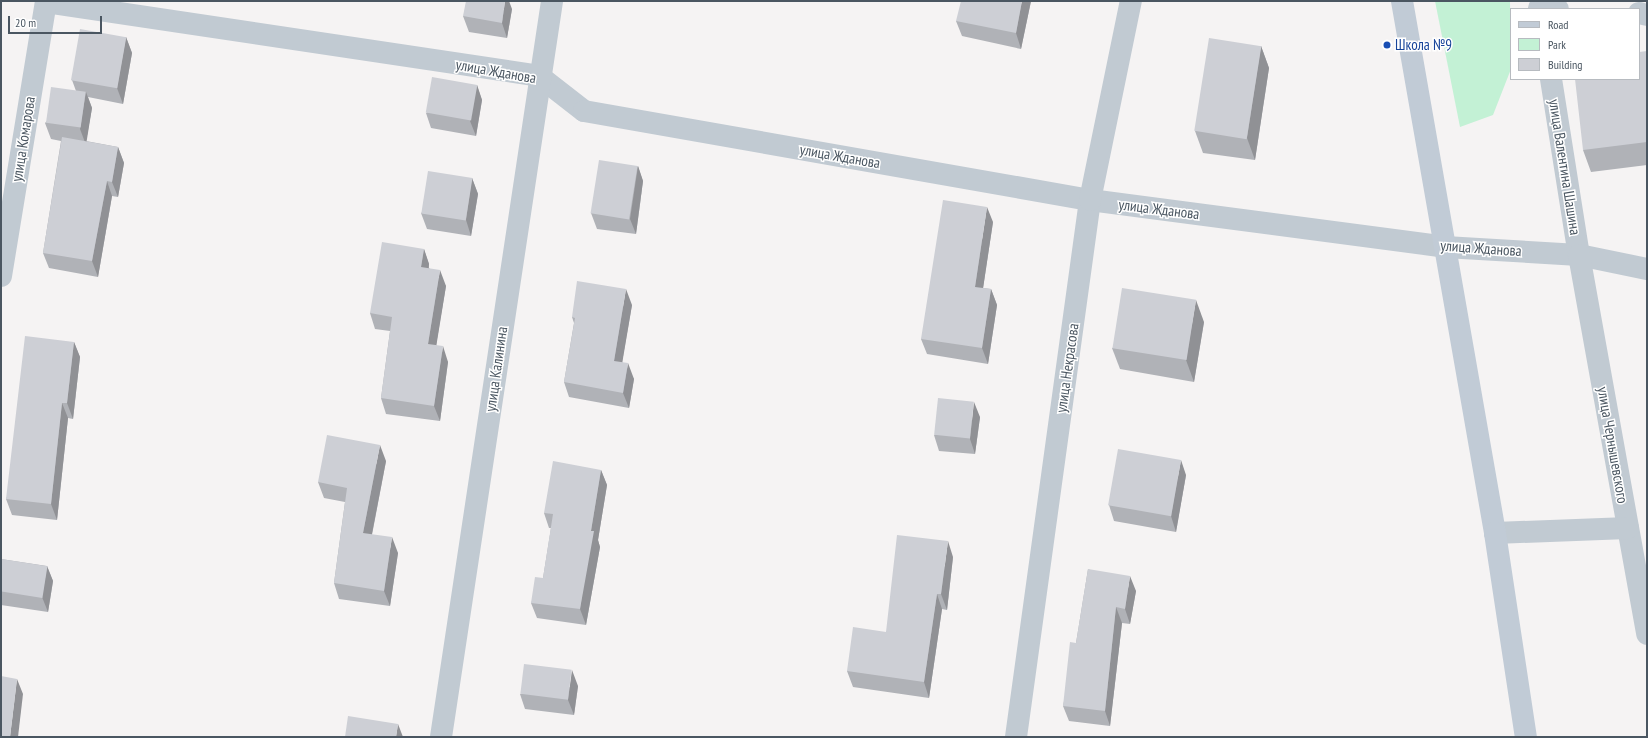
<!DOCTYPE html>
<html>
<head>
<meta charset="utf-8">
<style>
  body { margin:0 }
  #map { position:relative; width:1648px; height:738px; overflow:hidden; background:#f5f3f3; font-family:"PT Sans Narrow",sans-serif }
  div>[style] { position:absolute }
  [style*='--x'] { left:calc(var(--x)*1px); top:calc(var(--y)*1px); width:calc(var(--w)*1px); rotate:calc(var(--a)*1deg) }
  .green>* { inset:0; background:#c3f1d5 }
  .street>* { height:22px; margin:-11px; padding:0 11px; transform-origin:11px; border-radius:11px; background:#c1cad2 }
  .secondary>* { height:22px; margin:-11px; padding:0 11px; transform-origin:11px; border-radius:11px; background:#c1cbd6 }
  .wall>* { inset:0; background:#b0b2b7 }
  .shaded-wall>* { inset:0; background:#909195 }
  .building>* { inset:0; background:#cdcfd5; transform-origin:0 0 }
  .dots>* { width:11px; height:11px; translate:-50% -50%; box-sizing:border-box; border:2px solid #fff; border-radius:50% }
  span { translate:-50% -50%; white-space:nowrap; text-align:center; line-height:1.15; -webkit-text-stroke:3px #fff; paint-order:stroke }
  .transit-label { font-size:15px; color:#164399 }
  .left { translate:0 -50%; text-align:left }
  .street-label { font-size:15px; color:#4a5661 }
  .frame { position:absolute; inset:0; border:2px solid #4a5661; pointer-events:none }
  .legend { position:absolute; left:1510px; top:8px; width:130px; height:72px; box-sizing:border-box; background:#fff; border:1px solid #b7bbc0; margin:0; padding:5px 7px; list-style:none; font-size:12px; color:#4a5661 }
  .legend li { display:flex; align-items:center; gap:8px; height:20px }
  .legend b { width:20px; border:1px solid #b7bbc0 }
  .scale { position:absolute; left:8px; top:16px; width:94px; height:18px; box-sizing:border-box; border:2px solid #4a5661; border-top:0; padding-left:5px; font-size:12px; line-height:14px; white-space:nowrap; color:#4a5661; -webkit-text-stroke:3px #fff; paint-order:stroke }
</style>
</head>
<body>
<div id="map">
  <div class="green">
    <i style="clip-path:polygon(1435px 1px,1510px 1px,1511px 69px,1493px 115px,1460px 127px)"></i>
  </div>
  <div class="street">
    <i style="--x:46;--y:2;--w:499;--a:8.5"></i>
    <i style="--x:539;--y:76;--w:57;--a:37.9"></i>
    <i style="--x:584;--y:111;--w:514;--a:9.98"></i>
    <i style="--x:1090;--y:200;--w:358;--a:7.5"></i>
    <i style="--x:1445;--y:247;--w:134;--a:3.4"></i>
    <i style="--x:1579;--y:255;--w:69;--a:11.6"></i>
    <i style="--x:1539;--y:8;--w:19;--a:3"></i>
    <i style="--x:1639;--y:13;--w:8;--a:14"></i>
    <i style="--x:1551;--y:79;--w:178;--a:81"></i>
    <i style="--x:1579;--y:255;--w:385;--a:79.8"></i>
    <i style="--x:1;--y:276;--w:279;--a:-80.7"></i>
    <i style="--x:1495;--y:533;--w:133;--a:-2.2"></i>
    <i style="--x:441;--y:737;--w:744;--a:-81.42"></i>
    <i style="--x:1016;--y:737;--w:542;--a:-82.15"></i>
    <i style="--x:1090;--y:200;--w:203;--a:-78.4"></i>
  </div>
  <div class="secondary">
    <i style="--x:1402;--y:1;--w:540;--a:80.08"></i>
    <i style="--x:1495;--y:533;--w:206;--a:81.4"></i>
  </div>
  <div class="wall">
    <i style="clip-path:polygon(1031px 1px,1021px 49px,962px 36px,956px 21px)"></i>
    <i style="clip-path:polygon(512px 9px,507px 38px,469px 32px,463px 16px)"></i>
    <i style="clip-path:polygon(126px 37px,132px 53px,123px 104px,88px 97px,92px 108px,86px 141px,118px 147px,124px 163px,118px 197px,112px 196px,98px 277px,49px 268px,43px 253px,61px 141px,51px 139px,45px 123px,76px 91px,72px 80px)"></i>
    <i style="clip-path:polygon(1261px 46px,1269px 68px,1255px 160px,1203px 153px,1195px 131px)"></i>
    <i style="clip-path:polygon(1647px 51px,1647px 165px,1591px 172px,1583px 150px,1639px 79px)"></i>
    <i style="clip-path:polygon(477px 85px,482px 100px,476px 136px,431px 128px,426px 113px)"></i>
    <i style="clip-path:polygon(638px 166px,643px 181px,636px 234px,597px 229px,591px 213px)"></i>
    <i style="clip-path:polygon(472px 178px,478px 194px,471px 236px,427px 229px,421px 213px)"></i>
    <i style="clip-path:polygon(993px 222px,983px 288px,991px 289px,997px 305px,988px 364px,927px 354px,921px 339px)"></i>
    <i style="clip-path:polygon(424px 249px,429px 264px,429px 268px,446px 286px,436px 345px,448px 362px,440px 421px,386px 414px,381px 398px,390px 331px,375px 329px,370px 313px)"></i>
    <i style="clip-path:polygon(632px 305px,622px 362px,634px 379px,629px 408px,569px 397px,564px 382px,574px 323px,572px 317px)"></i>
    <i style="clip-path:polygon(1204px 322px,1194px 382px,1120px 369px,1112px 348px)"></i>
    <i style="clip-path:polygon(74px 342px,80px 357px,73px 419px,68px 418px,57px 520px,12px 515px,6px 499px)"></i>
    <i style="clip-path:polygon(980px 417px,975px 454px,939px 451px,934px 435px)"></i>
    <i style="clip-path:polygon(386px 461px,372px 535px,398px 553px,390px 606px,339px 599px,334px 583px,345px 502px,324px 498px,318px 482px)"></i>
    <i style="clip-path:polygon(601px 470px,607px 485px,598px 540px,600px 547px,586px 625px,537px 618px,531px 603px,543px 578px,551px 528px,549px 528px,544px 513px)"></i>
    <i style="clip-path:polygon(1186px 475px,1176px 532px,1114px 521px,1109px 505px)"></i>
    <i style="clip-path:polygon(953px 557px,947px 610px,942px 609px,929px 698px,853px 687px,847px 671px,886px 632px)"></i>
    <i style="clip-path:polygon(1px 559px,47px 566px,53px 581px,48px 612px,1px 605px)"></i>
    <i style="clip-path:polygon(1088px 569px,1136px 591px,1130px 624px,1122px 623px,1110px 726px,1069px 721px,1063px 706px,1076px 643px)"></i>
    <i style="clip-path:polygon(578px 686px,574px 715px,525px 709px,520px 694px)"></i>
  </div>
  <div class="shaded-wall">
    <i style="clip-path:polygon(505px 1px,509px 1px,512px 9px,507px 38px,502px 23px)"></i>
    <i style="clip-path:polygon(1022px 1px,1031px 1px,1021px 49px,1016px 33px)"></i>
    <i style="clip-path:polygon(126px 37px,132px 53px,123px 104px,117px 88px)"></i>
    <i style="clip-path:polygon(1261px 46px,1269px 68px,1255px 160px,1247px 138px)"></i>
    <i style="clip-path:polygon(477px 85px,482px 100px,476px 136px,470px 121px)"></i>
    <i style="clip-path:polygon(86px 92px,92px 108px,86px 145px,80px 129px)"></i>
    <i style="clip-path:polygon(118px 147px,124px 163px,118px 197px,112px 182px)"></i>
    <i style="clip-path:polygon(638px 166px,643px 181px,636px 234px,630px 219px)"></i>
    <i style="clip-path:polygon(472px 178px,478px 194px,471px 236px,466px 220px)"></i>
    <i style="clip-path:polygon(107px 181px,112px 196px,98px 277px,92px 261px)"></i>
    <i style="clip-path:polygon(987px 207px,993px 222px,981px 302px,975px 287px)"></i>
    <i style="clip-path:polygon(424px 249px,429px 264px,427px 282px,421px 267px)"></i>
    <i style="clip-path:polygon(440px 270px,446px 286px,434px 360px,428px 344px)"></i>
    <i style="clip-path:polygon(626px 289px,632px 305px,620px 376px,614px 361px)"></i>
    <i style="clip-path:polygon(991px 289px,997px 305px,988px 364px,982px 348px)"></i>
    <i style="clip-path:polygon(1196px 300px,1204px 322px,1194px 382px,1186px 360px)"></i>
    <i style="clip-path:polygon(74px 342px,80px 357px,73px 419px,67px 403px)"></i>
    <i style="clip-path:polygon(443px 346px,448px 362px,440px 421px,434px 406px)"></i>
    <i style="clip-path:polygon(628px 363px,634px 379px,629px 408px,623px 393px)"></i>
    <i style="clip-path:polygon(974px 402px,980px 417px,975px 454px,970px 439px)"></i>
    <i style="clip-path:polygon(62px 403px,68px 418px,57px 520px,51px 504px)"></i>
    <i style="clip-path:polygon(380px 445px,386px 461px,369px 549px,363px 533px)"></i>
    <i style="clip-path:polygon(1181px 460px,1186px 475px,1176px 532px,1171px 516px)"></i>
    <i style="clip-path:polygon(601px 470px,607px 485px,598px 540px,600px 547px,586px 625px,580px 609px,591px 531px)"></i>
    <i style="clip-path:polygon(392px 537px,398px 553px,390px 606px,384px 591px)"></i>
    <i style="clip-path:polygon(948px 541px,953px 557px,947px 610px,941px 594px)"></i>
    <i style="clip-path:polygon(47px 566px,53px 581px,48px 612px,42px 597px)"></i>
    <i style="clip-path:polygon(1130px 576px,1136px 591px,1130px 624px,1125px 609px)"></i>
    <i style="clip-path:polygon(937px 594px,942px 609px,929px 698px,924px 682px)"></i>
    <i style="clip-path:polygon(1116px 607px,1122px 623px,1110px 726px,1105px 711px)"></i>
    <i style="clip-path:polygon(572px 670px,578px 686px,574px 715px,568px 700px)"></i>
    <i style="clip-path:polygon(17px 679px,23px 694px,18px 737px,10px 737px)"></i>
    <i style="clip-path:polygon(398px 724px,403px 737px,396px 737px)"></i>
  </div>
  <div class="building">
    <i style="clip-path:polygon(466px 1px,505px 1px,502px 23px,463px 16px)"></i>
    <i style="clip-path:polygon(961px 1px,1022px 1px,1016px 33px,956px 21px)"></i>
    <i style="left:80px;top:29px;width:47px;height:52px;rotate:10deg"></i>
    <i style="left:1209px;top:38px;width:53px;height:94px;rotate:9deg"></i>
    <i style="clip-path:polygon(1647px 51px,1647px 142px,1583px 150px,1575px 79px,1639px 79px,1639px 52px)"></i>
    <i style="left:432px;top:77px;width:46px;height:36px;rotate:10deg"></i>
    <i style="left:51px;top:87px;width:35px;height:36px;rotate:8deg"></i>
    <i style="clip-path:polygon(62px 137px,118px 147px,112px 182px,107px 181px,92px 261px,43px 253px)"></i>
    <i style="left:599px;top:160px;width:39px;height:54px;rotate:9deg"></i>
    <i style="left:428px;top:171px;width:45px;height:43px;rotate:9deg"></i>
    <i style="clip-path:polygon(943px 200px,987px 207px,975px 287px,991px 289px,982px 348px,921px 339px)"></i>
    <i style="clip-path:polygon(382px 242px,424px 249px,421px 267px,440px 270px,428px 344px,443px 346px,434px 406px,381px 398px,392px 317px,370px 313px)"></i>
    <i style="clip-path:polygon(577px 281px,626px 289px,614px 361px,628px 363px,623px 393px,564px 382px,575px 318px,572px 317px)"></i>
    <i style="left:1122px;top:288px;width:75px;height:61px;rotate:9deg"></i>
    <i style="clip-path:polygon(25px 336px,74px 342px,67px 403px,62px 403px,51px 504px,6px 499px)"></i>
    <i style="left:938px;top:398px;width:36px;height:37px;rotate:6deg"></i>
    <i style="clip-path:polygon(327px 435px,380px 445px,363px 533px,392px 537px,384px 591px,334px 583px,347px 488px,318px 482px)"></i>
    <i style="left:1118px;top:449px;width:64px;height:57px;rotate:10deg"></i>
    <i style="clip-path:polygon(553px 461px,601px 470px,591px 531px,594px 531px,580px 609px,531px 603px,535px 577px,543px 578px,553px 514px,544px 513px)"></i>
    <i style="clip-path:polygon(897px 535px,948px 541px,941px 594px,937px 594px,924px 682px,847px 671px,853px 627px,886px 632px)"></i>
    <i style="left:1px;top:559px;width:47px;height:32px;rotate:9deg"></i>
    <i style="clip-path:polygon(1088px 569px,1130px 576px,1125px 609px,1116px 607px,1105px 711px,1063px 706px,1070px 642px,1076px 643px)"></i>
    <i style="left:524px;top:664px;width:48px;height:30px;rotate:7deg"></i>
    <i style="clip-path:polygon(1px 676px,17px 679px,10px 737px,1px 737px)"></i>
    <i style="clip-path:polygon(348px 716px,398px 724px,396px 737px,345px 737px)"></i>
  </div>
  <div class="dots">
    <i style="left:1387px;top:45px;background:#1a4fb4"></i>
  </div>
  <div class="transit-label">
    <span class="left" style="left:1395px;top:45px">Школа №9</span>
  </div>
  <div class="street-label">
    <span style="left:496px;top:71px;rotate:10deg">улица Жданова</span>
    <span style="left:23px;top:139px;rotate:-81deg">улица Комарова</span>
    <span style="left:840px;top:156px;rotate:10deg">улица Жданова</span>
    <span style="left:1565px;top:167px;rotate:81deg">улица Валентина Шашина</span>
    <span style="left:1159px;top:209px;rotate:7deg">улица Жданова</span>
    <span style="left:1481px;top:248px;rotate:4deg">улица Жданова</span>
    <span style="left:1067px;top:368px;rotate:-82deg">улица Некрасова</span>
    <span style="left:496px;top:369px;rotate:-82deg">улица Калинина</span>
    <span style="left:1613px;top:445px;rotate:80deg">улица Чернышевского</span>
  </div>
  <div class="frame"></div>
  <ul class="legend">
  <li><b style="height:5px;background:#c1cbd6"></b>Road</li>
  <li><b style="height:11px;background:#c3f1d5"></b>Park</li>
  <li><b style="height:11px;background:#cdcfd5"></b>Building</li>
  </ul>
  <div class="scale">20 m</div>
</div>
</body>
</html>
